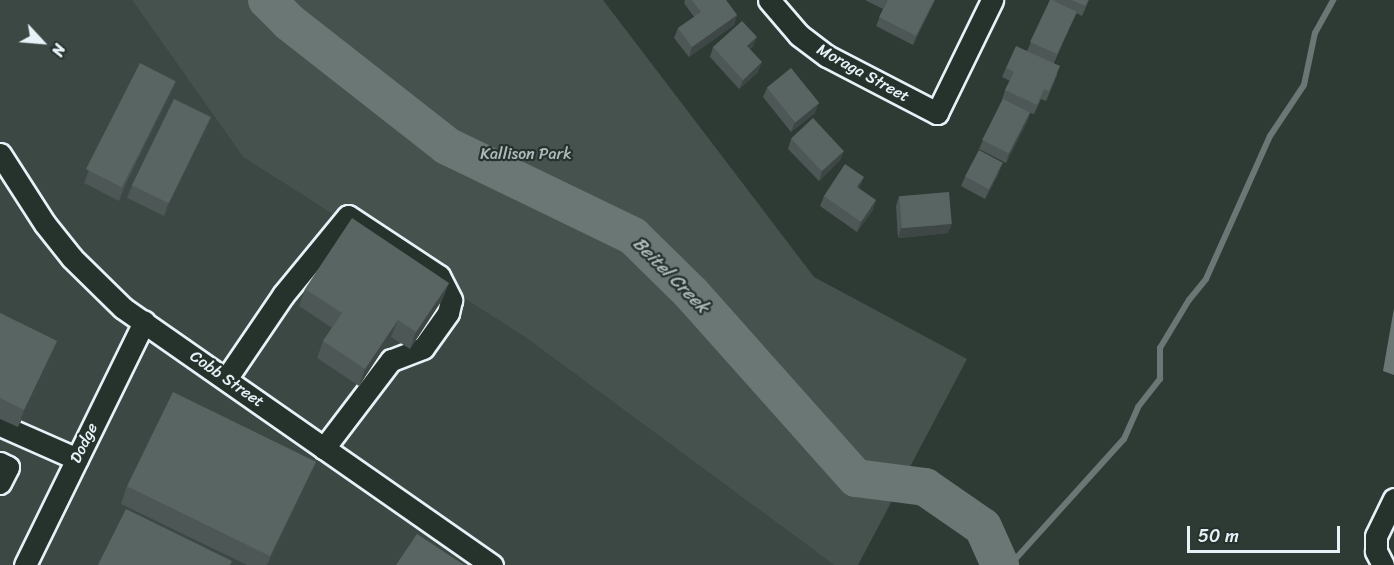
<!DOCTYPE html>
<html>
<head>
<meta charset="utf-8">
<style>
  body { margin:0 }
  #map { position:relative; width:1394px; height:565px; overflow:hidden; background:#2e3b35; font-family:Sriracha,sans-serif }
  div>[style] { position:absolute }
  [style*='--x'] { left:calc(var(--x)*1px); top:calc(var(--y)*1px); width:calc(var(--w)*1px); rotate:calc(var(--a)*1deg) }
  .built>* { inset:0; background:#3b4843 }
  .green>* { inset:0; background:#45524e }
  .water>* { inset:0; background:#6b7775 }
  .stream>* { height:6px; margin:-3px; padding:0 3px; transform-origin:3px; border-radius:3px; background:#6b7775 }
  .river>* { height:38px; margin:-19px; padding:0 19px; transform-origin:19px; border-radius:19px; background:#6b7775 }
  .roads { filter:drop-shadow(2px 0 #e8f1f8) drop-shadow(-2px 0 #e8f1f8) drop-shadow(0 2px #e8f1f8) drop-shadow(0 -2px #e8f1f8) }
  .minor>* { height:21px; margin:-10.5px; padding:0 10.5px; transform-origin:10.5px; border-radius:10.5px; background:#26332d }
  .wall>* { inset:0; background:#4d5755 }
  .shaded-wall>* { inset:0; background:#3e4745 }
  .building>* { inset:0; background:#596563; transform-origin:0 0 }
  span { translate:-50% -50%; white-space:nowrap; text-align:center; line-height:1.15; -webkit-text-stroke:4.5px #26332d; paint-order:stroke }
  .street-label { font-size:16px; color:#e8f1f8 }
  .park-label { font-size:16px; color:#afb9bc }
  .water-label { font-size:18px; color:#b0babd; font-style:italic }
  .north { position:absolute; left:12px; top:12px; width:60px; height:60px; -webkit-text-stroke:4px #26332d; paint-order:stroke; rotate:116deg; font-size:16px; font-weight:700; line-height:24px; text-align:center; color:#e8f1f8 }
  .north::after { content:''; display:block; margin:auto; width:21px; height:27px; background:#e8f1f8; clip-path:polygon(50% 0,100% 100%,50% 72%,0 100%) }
  .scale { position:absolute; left:1187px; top:526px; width:153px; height:27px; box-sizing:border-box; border:3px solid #e8f1f8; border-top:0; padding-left:8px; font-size:18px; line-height:21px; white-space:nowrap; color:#e8f1f8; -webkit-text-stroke:4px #26332d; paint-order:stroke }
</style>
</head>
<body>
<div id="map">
  <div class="built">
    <i style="clip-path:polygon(0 0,132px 0,243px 157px,525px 337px,834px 565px,0 565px)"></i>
  </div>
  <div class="green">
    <i style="clip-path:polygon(132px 0,603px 0,814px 277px,967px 359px,858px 565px,834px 565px,525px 337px,243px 157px)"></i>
  </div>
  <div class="water">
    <i style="clip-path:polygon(1394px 308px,1394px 375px,1383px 371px)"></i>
  </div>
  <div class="stream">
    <i style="--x:1010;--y:565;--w:170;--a:-47.9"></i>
    <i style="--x:1124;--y:439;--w:35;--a:-66"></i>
    <i style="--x:1138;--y:407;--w:36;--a:-52"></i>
    <i style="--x:1160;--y:379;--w:31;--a:-90"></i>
    <i style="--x:1160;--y:348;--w:56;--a:-58.9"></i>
    <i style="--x:1189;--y:300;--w:27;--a:-51"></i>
    <i style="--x:1206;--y:279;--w:157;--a:-65.9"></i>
    <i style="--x:1270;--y:136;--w:61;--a:-56.3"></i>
    <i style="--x:1304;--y:85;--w:53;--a:-78.1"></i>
    <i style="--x:1315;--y:33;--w:38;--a:-61"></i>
  </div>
  <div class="river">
    <i style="--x:267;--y:0;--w:31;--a:45"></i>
    <i style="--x:289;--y:22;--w:201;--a:38.1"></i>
    <i style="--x:447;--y:146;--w:207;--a:25.8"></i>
    <i style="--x:633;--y:236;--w:81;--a:44.5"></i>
    <i style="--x:691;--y:293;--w:248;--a:48.3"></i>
    <i style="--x:856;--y:478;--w:70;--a:7.4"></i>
    <i style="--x:925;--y:487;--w:70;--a:34.6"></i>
    <i style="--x:983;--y:527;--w:42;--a:65.9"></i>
  </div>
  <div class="roads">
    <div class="minor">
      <i style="--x:769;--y:0;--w:46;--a:49.4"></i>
      <i style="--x:799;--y:35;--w:35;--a:37"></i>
      <i style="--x:827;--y:56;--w:124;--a:27.4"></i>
      <i style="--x:937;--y:113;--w:126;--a:-64"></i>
      <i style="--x:0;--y:154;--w:83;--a:57.3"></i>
      <i style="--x:45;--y:224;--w:43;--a:51.5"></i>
      <i style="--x:72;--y:258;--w:71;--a:44.4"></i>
      <i style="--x:123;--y:308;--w:450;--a:34.9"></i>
      <i style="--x:226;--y:379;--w:102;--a:-55.8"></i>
      <i style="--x:283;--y:295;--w:102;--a:-50.6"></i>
      <i style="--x:348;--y:216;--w:109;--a:33.4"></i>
      <i style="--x:439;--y:276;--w:27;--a:63"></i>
      <i style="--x:451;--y:300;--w:13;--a:103"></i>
      <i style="--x:448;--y:313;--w:43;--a:125.5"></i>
      <i style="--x:423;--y:348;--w:34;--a:159"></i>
      <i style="--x:391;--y:360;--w:111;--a:127.3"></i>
      <i style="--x:0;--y:425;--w:84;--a:23.8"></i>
      <i style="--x:0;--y:463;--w:9;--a:27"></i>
      <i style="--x:8;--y:467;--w:18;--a:117"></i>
      <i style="--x:25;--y:565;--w:271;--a:-63.9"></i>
      <i style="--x:1383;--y:565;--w:16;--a:-117"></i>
      <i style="--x:1376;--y:551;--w:15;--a:-90"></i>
      <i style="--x:1376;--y:536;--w:41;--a:-64.1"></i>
    </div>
  </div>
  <div class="wall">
    <i style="clip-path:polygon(685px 0,726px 0,737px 15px,734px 25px,689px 57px,674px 38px,678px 28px,694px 17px,684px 3px)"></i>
    <i style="clip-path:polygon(865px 0,935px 0,913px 45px,876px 26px,883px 9px)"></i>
    <i style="clip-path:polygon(1050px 0,1089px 0,1082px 16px,1076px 13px,1054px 63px,1057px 75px,1046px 101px,1041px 99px,1034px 114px,1030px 113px,1027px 122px,1006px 163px,979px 149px,983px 140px,1002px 100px,1005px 90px,1010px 81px,1002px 77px,1006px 68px,1027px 51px)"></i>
    <i style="clip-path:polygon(753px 46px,750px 49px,758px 72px,739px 89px,710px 57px,713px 47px)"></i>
    <i style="clip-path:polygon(176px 81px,171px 94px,119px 201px,84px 183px,89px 170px)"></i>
    <i style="clip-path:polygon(767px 88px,815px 113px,791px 132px,763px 97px)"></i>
    <i style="clip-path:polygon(211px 117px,206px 130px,164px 216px,127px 198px,132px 185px)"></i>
    <i style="clip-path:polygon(791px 139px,844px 151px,840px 160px,819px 181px,788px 149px)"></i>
    <i style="clip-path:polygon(999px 173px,985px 199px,961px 186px,965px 177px)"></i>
    <i style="clip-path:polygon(860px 187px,859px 188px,873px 210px,857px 232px,820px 206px,824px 196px)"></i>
    <i style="clip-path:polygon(899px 196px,948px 233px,898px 238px,896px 206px)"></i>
    <i style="clip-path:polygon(449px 283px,442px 300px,410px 349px,391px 337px,359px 386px,317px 358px,323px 341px,332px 328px,299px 306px,305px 289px)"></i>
    <i style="clip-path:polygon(0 313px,57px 341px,51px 359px,18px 427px,0 419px)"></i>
    <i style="clip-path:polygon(316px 462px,310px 480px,268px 565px,247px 565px,121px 504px,127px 486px)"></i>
  </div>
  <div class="shaded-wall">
    <i style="clip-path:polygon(935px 0,932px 6px,913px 45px,916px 36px)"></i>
    <i style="clip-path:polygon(737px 15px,734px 25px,689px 57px,692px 47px)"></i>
    <i style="clip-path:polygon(757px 37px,753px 46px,743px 55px,747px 46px)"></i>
    <i style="clip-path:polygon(762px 62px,758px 72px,739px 89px,743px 80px)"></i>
    <i style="clip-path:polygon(176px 81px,171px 94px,119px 201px,124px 187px)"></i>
    <i style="clip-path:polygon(819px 103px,815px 113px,791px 132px,795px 122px)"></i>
    <i style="clip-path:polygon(1030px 113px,1027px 122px,1006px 163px,1009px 153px)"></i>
    <i style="clip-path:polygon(211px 117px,206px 130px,164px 216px,169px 202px)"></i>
    <i style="clip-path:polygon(844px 151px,840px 160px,819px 181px,822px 171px)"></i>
    <i style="clip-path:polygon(1003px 163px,999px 173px,985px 199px,989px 190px)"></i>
    <i style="clip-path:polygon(864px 177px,860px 187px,854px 196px,857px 187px)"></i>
    <i style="clip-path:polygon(876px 200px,873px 210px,857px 232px,861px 222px)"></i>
    <i style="clip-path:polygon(952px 224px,948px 233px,898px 238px,901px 228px)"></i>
    <i style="clip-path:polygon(449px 283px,442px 300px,410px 349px,416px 332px)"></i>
    <i style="clip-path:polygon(398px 320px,391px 337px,359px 386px,365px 369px)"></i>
    <i style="clip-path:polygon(57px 341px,51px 359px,18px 427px,24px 410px)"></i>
    <i style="clip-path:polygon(316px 462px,310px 480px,268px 565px,267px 565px,271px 556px)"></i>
  </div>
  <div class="building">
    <i style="clip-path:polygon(692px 0,726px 0,737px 15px,692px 47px,678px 28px,701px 12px)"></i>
    <i style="clip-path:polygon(887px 0,934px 0,916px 36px,879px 17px,888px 0)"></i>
    <i style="clip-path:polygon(1050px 0,1052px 0,1077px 12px,1057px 54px,1030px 42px)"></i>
    <i style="clip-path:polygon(1072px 0,1088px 0,1085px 6px)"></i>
    <i style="clip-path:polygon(742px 21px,757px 37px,747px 46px,762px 62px,743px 80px,713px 47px)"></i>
    <i style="clip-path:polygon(1016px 46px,1060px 66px,1049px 91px,1044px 89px,1037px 105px,1005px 90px,1014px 72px,1006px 68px)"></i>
    <i style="left:140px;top:63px;width:40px;height:119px;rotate:27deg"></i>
    <i style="left:791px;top:68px;width:45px;height:31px;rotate:51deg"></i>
    <i style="left:174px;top:99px;width:41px;height:96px;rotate:26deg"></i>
    <i style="left:1003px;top:99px;width:30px;height:46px;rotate:27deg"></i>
    <i style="left:813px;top:118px;width:45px;height:30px;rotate:47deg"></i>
    <i style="left:979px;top:150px;width:27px;height:30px;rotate:28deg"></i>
    <i style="clip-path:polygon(845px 164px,864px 177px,857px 187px,876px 200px,861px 222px,824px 196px)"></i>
    <i style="left:949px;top:192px;width:32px;height:50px;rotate:85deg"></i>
    <i style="clip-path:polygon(352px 218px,449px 283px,416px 332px,398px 320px,365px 369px,323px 341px,342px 313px,305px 289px)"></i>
    <i style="clip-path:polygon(0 313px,57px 341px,24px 410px,0 398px)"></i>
    <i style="left:173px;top:392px;width:159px;height:105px;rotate:26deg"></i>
    <i style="clip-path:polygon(126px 509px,232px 561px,230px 565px,98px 565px)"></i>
    <i style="clip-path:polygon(417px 534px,464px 565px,396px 565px)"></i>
  </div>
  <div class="street-label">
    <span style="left:863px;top:73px;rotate:29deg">Moraga Street</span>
    <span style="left:227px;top:379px;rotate:35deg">Cobb Street</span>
    <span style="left:84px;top:443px;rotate:-64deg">Dodge</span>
  </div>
  <div class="park-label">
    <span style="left:526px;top:154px">Kallison Park</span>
  </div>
  <div class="water-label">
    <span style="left:671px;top:275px;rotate:45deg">Beitel Creek</span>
  </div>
  <div class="north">N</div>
  <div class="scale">50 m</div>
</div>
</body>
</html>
